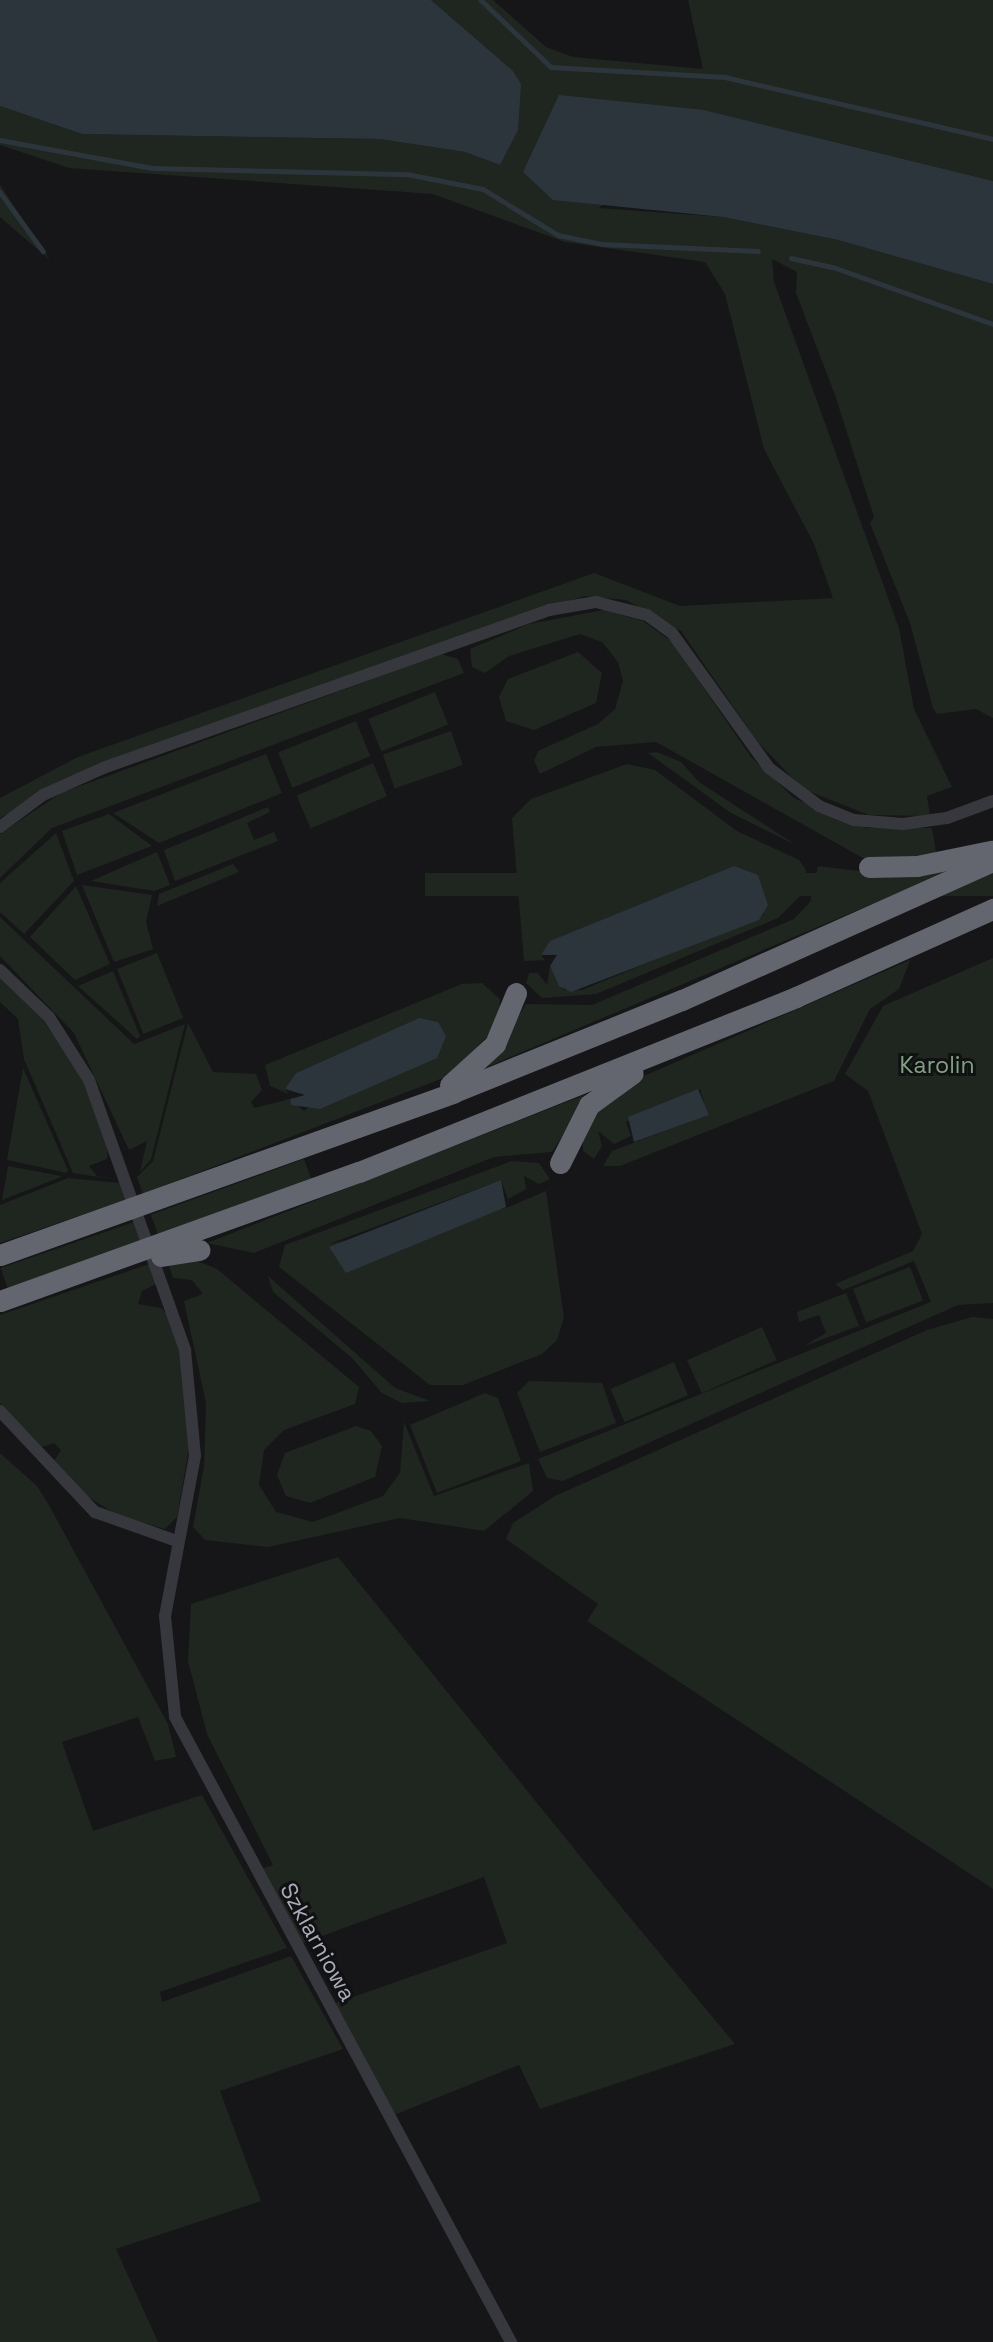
<!DOCTYPE html>
<html>
<head>
<meta charset="utf-8">
<style>
  body { margin:0 }
  #map { position:relative; width:993px; height:2342px; overflow:hidden; background:#161618; font-family:"Space Grotesk",sans-serif }
  div>[style] { position:absolute }
  [style*='--x'] { left:calc(var(--x)*1px); top:calc(var(--y)*1px); width:calc(var(--w)*1px); rotate:calc(var(--a)*1deg) }
  .green>* { inset:0; background:#1e261f; transform-origin:0 0 }
  .water>* { inset:0; background:#2c353c }
  .stream>* { height:4.5px; margin:-2.25px; padding:0 2.25px; transform-origin:2.25px; border-radius:2.25px; background:#2c353c }
  .minor>* { height:12px; margin:-6px; padding:0 6px; transform-origin:6px; border-radius:6px; background:#37383d }
  .motorway>* { height:21px; margin:-10.5px; padding:0 10.5px; transform-origin:10.5px; border-radius:10.5px; background:#63666e }
  span { translate:-50% -50%; white-space:nowrap; text-align:center; line-height:1.15; -webkit-text-stroke:6px #111113; paint-order:stroke }
  .park-label { font-size:23px; color:#7fa381 }
  .street-label { font-size:23px; color:#a8adb8 }
</style>
</head>
<body>
<div id="map">
  <div class="green">
    <i style="clip-path:polygon(431px 0,493px 0,546px 47px,573px 57px,703px 69px,688px 0,993px 0,993px 181px,704px 110px,599px 208px,723px 217px,838px 240px,993px 284px,993px 718px,976px 709px,937px 714px,933px 708px,910px 623px,870px 523px,874px 517px,835px 395px,796px 293px,797px 272px,772px 259px,774px 282px,899px 628px,914px 709px,952px 787px,927px 796px,930px 816px,869px 815px,803px 789px,757px 741px,681px 631px,626px 600px,584px 596px,96px 765px,0 818px,0 798px,78px 757px,594px 573px,680px 606px,833px 598px,814px 544px,764px 449px,725px 294px,705px 262px,565px 242px,433px 194px,69px 168px,0 145px,0 106px,82px 134px,380px 139px,465px 152px,500px 165px,512px 70px)"></i>
    <i style="clip-path:polygon(0 185px,50px 260px,0 217px)"></i>
    <i style="clip-path:polygon(604px 610px,643px 621px,672px 642px,751px 757px,794px 798px,867px 828px,932px 828px,937px 858px,863px 858px,656px 742px,596px 747px,540px 774px,534px 761px,538px 751px,598px 724px,615px 709px,623px 681px,618px 662px,602px 642px,580px 634px,509px 656px,485px 673px,472px 667px,470px 649px,529px 624px)"></i>
    <i style="clip-path:polygon(578px 652px,602px 673px,596px 703px,534px 730px,506px 721px,499px 697px,508px 679px)"></i>
    <i style="clip-path:polygon(441px 654px,458px 659px,464px 673px,52px 828px,0 878px,0 834px,61px 793px)"></i>
    <i style="left:435px;top:692px;width:35px;height:72px;rotate:68deg"></i>
    <i style="left:356px;top:721px;width:38px;height:84px;rotate:68deg"></i>
    <i style="left:451px;top:731px;width:36px;height:72px;rotate:71deg"></i>
    <i style="clip-path:polygon(657px 752px,681px 762px,699px 782px,796px 845px,731px 813px,648px 753px)"></i>
    <i style="clip-path:polygon(266px 754px,282px 793px,159px 843px,113px 813px)"></i>
    <i style="left:373px;top:763px;width:36px;height:83px;rotate:67deg"></i>
    <i style="clip-path:polygon(627px 764px,655px 770px,737px 831px,799px 860px,806px 870px,801px 895px,778px 918px,596px 994px,542px 998px,526px 983px,529px 973px,538px 973px,547px 985px,550px 966px,564px 990px,582px 990px,764px 915px,734px 866px,551px 941px,541px 955px,545px 960px,524px 961px,512px 818px,531px 799px)"></i>
    <i style="clip-path:polygon(268px 807px,270px 812px,247px 823px,254px 840px,274px 832px,278px 841px,175px 881px,164px 850px)"></i>
    <i style="clip-path:polygon(109px 814px,152px 846px,77px 875px,62px 831px)"></i>
    <i style="clip-path:polygon(56px 833px,74px 881px,24px 934px,0 912px,0 883px)"></i>
    <i style="clip-path:polygon(157px 852px,170px 885px,154px 891px,91px 881px)"></i>
    <i style="clip-path:polygon(233px 864px,239px 872px,157px 906px,159px 894px)"></i>
    <i style="clip-path:polygon(818px 866px,883px 874px,950px 871px,487px 1067px,526px 1004px,592px 1005px,794px 919px,810px 902px)"></i>
    <i style="left:993px;top:873px;width:23px;height:568px;rotate:90deg"></i>
    <i style="clip-path:polygon(82px 885px,152px 895px,146px 922px,153px 949px,114px 962px)"></i>
    <i style="clip-path:polygon(76px 886px,110px 964px,75px 980px,30px 937px)"></i>
    <i style="clip-path:polygon(0 917px,134px 1044px,185px 1024px,151px 1159px,140px 1172px,147px 1141px,129px 1150px,74px 1033px,0 956px)"></i>
    <i style="left:157px;top:953px;width:70px;height:43px;rotate:68deg"></i>
    <i style="clip-path:polygon(993px 958px,993px 1303px,958px 1305px,563px 1481px,547px 1478px,538px 1459px,931px 1302px,914px 1261px,843px 1290px,835px 1284px,913px 1251px,922px 1234px,868px 1091px,845px 1074px,883px 1006px)"></i>
    <i style="clip-path:polygon(910px 960px,899px 989px,870px 1009px,834px 1081px,620px 1166px,603px 1166px,612px 1151px,708px 1115px,700px 1089px,626px 1122px,631px 1136px,614px 1144px,598px 1131px,602px 1146px,594px 1159px,583px 1151px,583px 1123px,637px 1079px)"></i>
    <i style="clip-path:polygon(113px 971px,140px 1036px,137px 1039px,78px 986px)"></i>
    <i style="clip-path:polygon(0 977px,39px 1014px,81px 1076px,108px 1146px,107px 1159px,89px 1166px,97px 1176px,119px 1180px,73px 1173px,24px 1059px,18px 1019px,0 1002px)"></i>
    <i style="clip-path:polygon(482px 983px,500px 999px,499px 1024px,451px 1075px,143px 1194px,137px 1177px,153px 1161px,188px 1023px,213px 1072px,256px 1074px,262px 1090px,251px 1102px,254px 1108px,290px 1099px,304px 1111px,419px 1018px,296px 1073px,285px 1089px,289px 1094px,270px 1086px,265px 1065px,462px 984px)"></i>
    <i style="clip-path:polygon(23px 1068px,68px 1170px,67px 1173px,7px 1160px)"></i>
    <i style="clip-path:polygon(590px 1093px,552px 1152px,494px 1157px,254px 1253px,207px 1243px)"></i>
    <i style="left:304px;top:1159px;width:23px;height:163px;rotate:70deg"></i>
    <i style="clip-path:polygon(512px 1161px,539px 1163px,550px 1179px,539px 1184px,524px 1176px,526px 1189px,508px 1199px,501px 1180px,329px 1244px,506px 1208px,546px 1191px,564px 1318px,557px 1340px,542px 1354px,463px 1385px,430px 1385px,279px 1267px,285px 1245px)"></i>
    <i style="clip-path:polygon(8px 1166px,61px 1176px,61px 1177px,2px 1200px)"></i>
    <i style="clip-path:polygon(68px 1178px,120px 1183px,126px 1200px,0 1243px,0 1205px)"></i>
    <i style="left:134px;top:1222px;width:21px;height:141px;rotate:71deg"></i>
    <i style="clip-path:polygon(192px 1259px,217px 1269px,359px 1387px,355px 1404px,284px 1430px,264px 1450px,259px 1485px,276px 1512px,313px 1522px,383px 1496px,400px 1473px,404px 1422px,434px 1496px,529px 1463px,533px 1491px,484px 1531px,400px 1518px,268px 1547px,205px 1540px,193px 1527px,204px 1466px,206px 1403px,184px 1301px,203px 1294px,192px 1280px,173px 1278px,167px 1260px)"></i>
    <i style="clip-path:polygon(149px 1264px,156px 1284px,142px 1291px,138px 1304px,161px 1308px,169px 1317px,180px 1352px,189px 1448px,177px 1517px,165px 1529px,117px 1515px,87px 1496px,54px 1461px,61px 1450px,54px 1443px,42px 1447px,0 1403px,0 1315px)"></i>
    <i style="left:910px;top:1267px;width:36px;height:61px;rotate:69deg"></i>
    <i style="clip-path:polygon(268px 1276px,395px 1388px,430px 1401px,402px 1403px,382px 1393px,352px 1358px,273px 1292px)"></i>
    <i style="clip-path:polygon(846px 1293px,859px 1326px,804px 1346px,826px 1333px,819px 1315px,799px 1322px,797px 1312px)"></i>
    <i style="clip-path:polygon(972px 1317px,993px 1319px,993px 1889px,587px 1621px,598px 1604px,506px 1539px,513px 1523px,555px 1496px,927px 1330px)"></i>
    <i style="left:762px;top:1327px;width:36px;height:82px;rotate:66deg"></i>
    <i style="left:674px;top:1362px;width:36px;height:69px;rotate:67deg"></i>
    <i style="clip-path:polygon(529px 1381px,602px 1383px,616px 1423px,540px 1452px,517px 1393px)"></i>
    <i style="clip-path:polygon(485px 1393px,498px 1398px,521px 1461px,437px 1493px,410px 1425px)"></i>
    <i style="clip-path:polygon(356px 1426px,371px 1431px,382px 1446px,375px 1477px,310px 1503px,286px 1496px,277px 1475px,285px 1453px)"></i>
    <i style="clip-path:polygon(0 1453px,37px 1486px,50px 1507px,168px 1724px,176px 1757px,155px 1761px,138px 1717px,62px 1742px,93px 1831px,202px 1795px,287px 1948px,160px 1992px,162px 2002px,291px 1956px,343px 2049px,220px 2091px,261px 2201px,116px 2249px,158px 2342px,0 2342px)"></i>
    <i style="clip-path:polygon(338px 1557px,618px 1903px,735px 2044px,540px 2109px,519px 2065px,394px 2115px,333px 2004px,507px 1943px,484px 1877px,300px 1944px,261px 1869px,273px 1865px,207px 1734px,188px 1661px,191px 1604px)"></i>
  </div>
  <div class="water">
    <i style="clip-path:polygon(0 0,431px 0,512px 70px,521px 84px,518px 130px,500px 165px,465px 152px,380px 139px,82px 134px,0 106px)"></i>
    <i style="clip-path:polygon(559px 95px,704px 110px,993px 181px,993px 284px,838px 240px,723px 217px,553px 200px,523px 172px)"></i>
    <i style="clip-path:polygon(734px 866px,758px 875px,768px 905px,759px 920px,571px 992px,559px 986px,550px 966px,557px 955px,541px 955px,550px 941px)"></i>
    <i style="clip-path:polygon(419px 1018px,438px 1022px,446px 1036px,437px 1058px,320px 1109px,291px 1105px,290px 1099px,305px 1095px,285px 1089px,296px 1073px)"></i>
    <i style="clip-path:polygon(698px 1089px,709px 1115px,634px 1142px,628px 1117px)"></i>
    <i style="clip-path:polygon(501px 1180px,506px 1207px,346px 1273px,329px 1247px)"></i>
  </div>
  <div class="stream">
    <i style="--x:481;--y:0;--w:97;--a:43.7"></i>
    <i style="--x:551;--y:67;--w:174;--a:3.3"></i>
    <i style="--x:725;--y:77;--w:275;--a:13"></i>
    <i style="--x:0;--y:140;--w:156;--a:10.4"></i>
    <i style="--x:153;--y:168;--w:254;--a:1.4"></i>
    <i style="--x:407;--y:174;--w:77;--a:11.2"></i>
    <i style="--x:483;--y:189;--w:88;--a:31.5"></i>
    <i style="--x:558;--y:235;--w:45;--a:11.6"></i>
    <i style="--x:602;--y:244;--w:156;--a:2.6"></i>
    <i style="--x:0;--y:192;--w:73;--a:53.9"></i>
    <i style="--x:791;--y:258;--w:46;--a:12.5"></i>
    <i style="--x:836;--y:268;--w:167;--a:19.6"></i>
  </div>
  <div class="minor">
    <i style="--x:0;--y:827;--w:54;--a:-36.7"></i>
    <i style="--x:43;--y:795;--w:66;--a:-24.2"></i>
    <i style="--x:103;--y:768;--w:473;--a:-19.5"></i>
    <i style="--x:549;--y:610;--w:48;--a:-9.7"></i>
    <i style="--x:596;--y:602;--w:53;--a:14.3"></i>
    <i style="--x:647;--y:615;--w:31;--a:36"></i>
    <i style="--x:672;--y:633;--w:166;--a:54.3"></i>
    <i style="--x:769;--y:768;--w:63;--a:37.2"></i>
    <i style="--x:819;--y:806;--w:38;--a:22"></i>
    <i style="--x:854;--y:820;--w:49;--a:4.7"></i>
    <i style="--x:903;--y:824;--w:44;--a:-7.8"></i>
    <i style="--x:947;--y:818;--w:49;--a:-20.3"></i>
    <i style="--x:0;--y:970;--w:68;--a:43.8"></i>
    <i style="--x:49;--y:1017;--w:75;--a:57.6"></i>
    <i style="--x:89;--y:1080;--w:287;--a:70.4"></i>
    <i style="--x:185;--y:1350;--w:106;--a:84.6"></i>
    <i style="--x:195;--y:1456;--w:163;--a:100.6"></i>
    <i style="--x:165;--y:1616;--w:101;--a:84.3"></i>
    <i style="--x:175;--y:1717;--w:710;--a:61.74"></i>
    <i style="--x:0;--y:1411;--w:139;--a:46.8"></i>
    <i style="--x:95;--y:1512;--w:87;--a:19.5"></i>
  </div>
  <div class="motorway">
    <i style="--x:869;--y:867;--w:48;--a:-1.2"></i>
    <i style="--x:917;--y:866;--w:76;--a:-11.5"></i>
    <i style="--x:450;--y:1085;--w:61;--a:-42.3"></i>
    <i style="--x:495;--y:1044;--w:55;--a:-67.6"></i>
    <i style="--x:560;--y:1163;--w:65;--a:-63.4"></i>
    <i style="--x:589;--y:1105;--w:54;--a:-36"></i>
    <i style="--x:0;--y:1255;--w:482;--a:-19.7"></i>
    <i style="--x:454;--y:1092;--w:246;--a:-22"></i>
    <i style="--x:682;--y:1000;--w:341;--a:-24.1"></i>
    <i style="--x:161;--y:1256;--w:39;--a:-9"></i>
    <i style="--x:0;--y:1301;--w:381;--a:-19.8"></i>
    <i style="--x:359;--y:1172;--w:471;--a:-21.8"></i>
    <i style="--x:796;--y:997;--w:216;--a:-24.1"></i>
  </div>
  <div class="park-label">
    <span style="left:937px;top:1065px">Karolin</span>
  </div>
  <div class="street-label">
    <span style="left:318px;top:1942px;rotate:61deg">Szklarniowa</span>
  </div>
</div>
</body>
</html>
